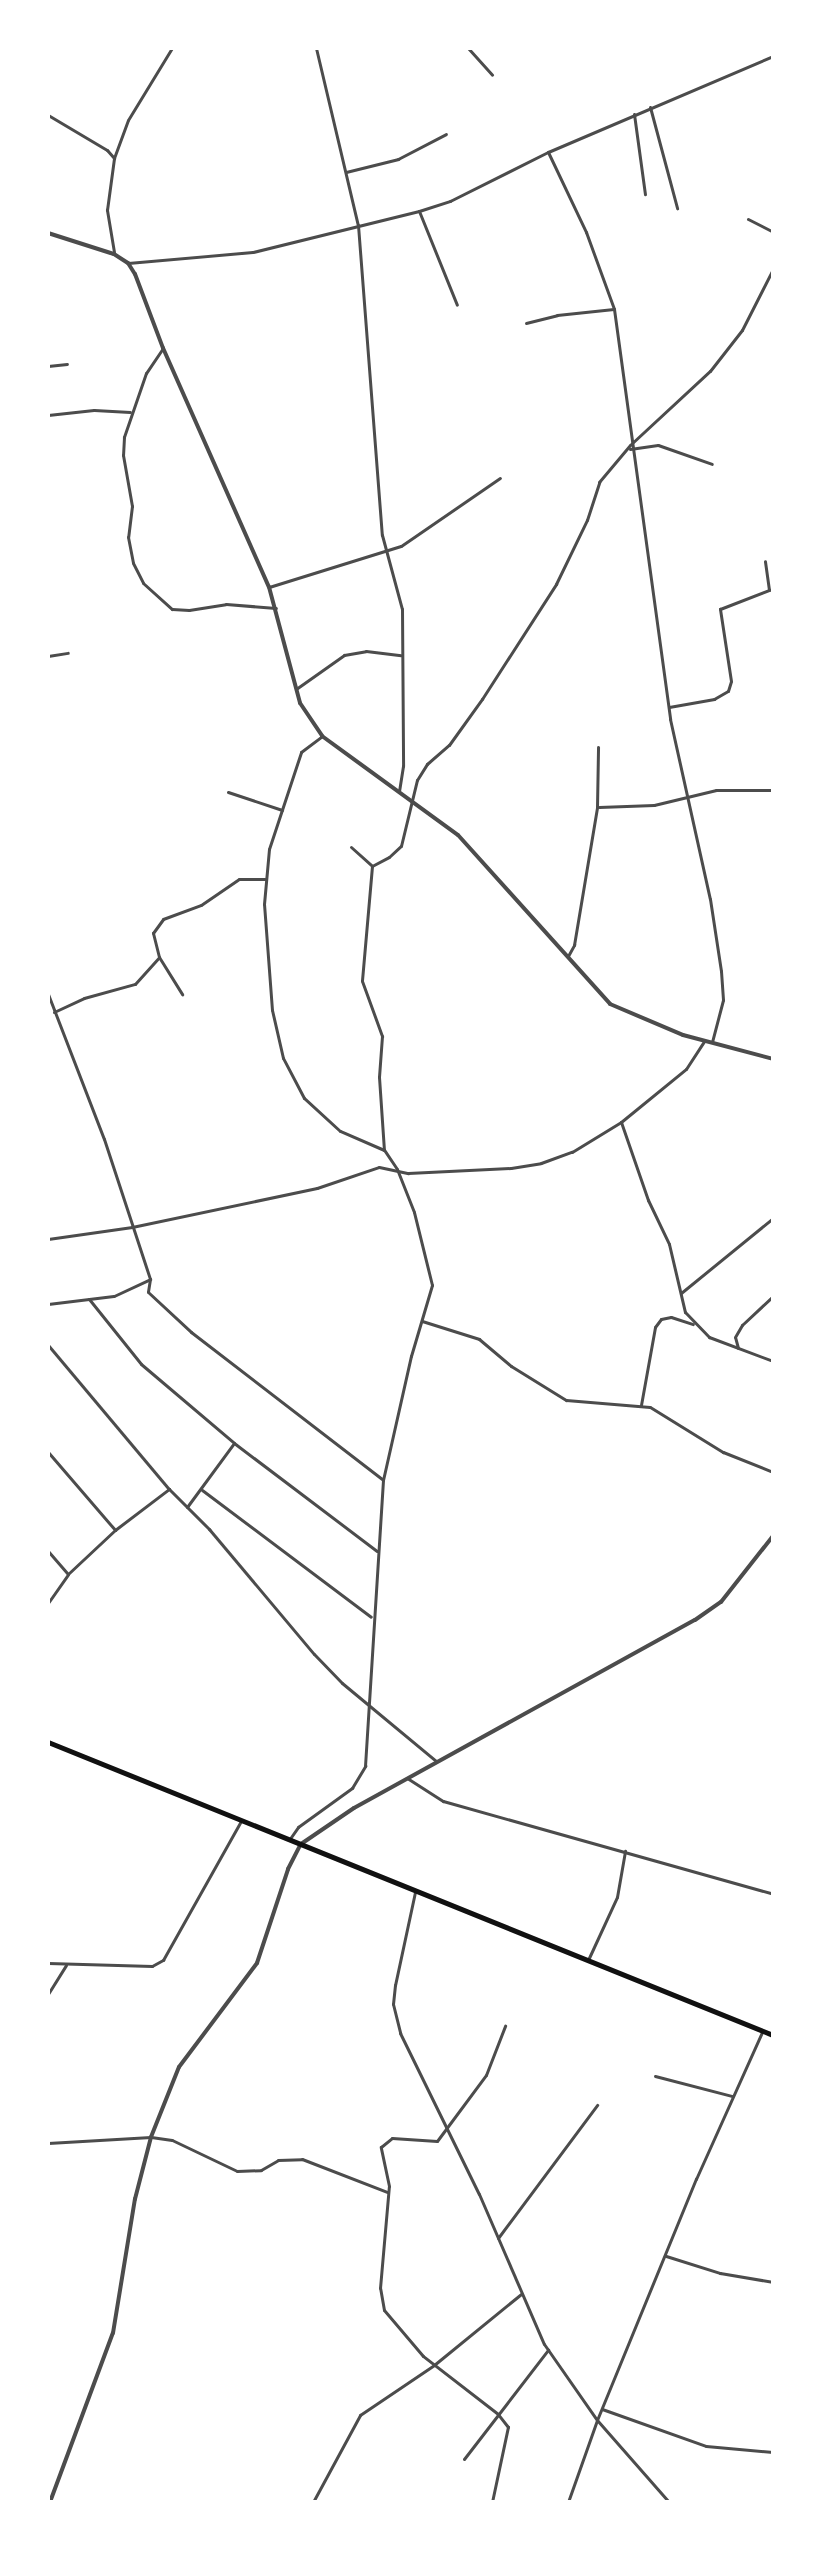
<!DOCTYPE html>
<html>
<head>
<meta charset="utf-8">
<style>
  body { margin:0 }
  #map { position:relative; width:821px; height:2550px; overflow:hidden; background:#fff; font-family:Ubuntu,sans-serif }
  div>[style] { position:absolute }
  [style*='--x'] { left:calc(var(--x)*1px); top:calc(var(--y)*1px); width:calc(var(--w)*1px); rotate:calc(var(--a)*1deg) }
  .minor>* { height:3px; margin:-1.5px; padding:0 1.5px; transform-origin:1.5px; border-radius:1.5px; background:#4c4c4c }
  .tertiary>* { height:4px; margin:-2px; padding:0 2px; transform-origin:2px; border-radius:2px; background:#4c4c4c }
  .primary>* { height:5px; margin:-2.5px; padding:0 2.5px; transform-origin:2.5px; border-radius:2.5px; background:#111 }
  span { translate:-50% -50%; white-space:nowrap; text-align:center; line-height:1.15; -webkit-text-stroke:8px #fff; paint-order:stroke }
  .frame { position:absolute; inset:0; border:50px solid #fff; pointer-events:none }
</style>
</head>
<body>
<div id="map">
  <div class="minor">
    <i style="--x:316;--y:48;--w:182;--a:76.7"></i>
    <i style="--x:358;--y:225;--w:311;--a:85.6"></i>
    <i style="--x:382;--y:535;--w:77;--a:74.9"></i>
    <i style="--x:402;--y:609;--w:157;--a:89.6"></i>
    <i style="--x:403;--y:766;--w:26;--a:99"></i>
    <i style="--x:468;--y:48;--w:36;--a:48"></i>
    <i style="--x:650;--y:107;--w:105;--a:75"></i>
    <i style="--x:634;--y:114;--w:81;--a:82.2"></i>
    <i style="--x:48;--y:115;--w:69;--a:30.7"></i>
    <i style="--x:107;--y:150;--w:11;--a:49"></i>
    <i style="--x:548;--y:152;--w:89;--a:64.6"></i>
    <i style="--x:586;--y:232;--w:82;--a:70"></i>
    <i style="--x:614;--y:309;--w:414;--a:82.2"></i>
    <i style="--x:670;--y:719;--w:184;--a:77.5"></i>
    <i style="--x:710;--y:899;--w:73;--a:81.3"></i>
    <i style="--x:721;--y:971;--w:29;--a:86"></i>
    <i style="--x:723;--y:1000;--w:43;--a:104.7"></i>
    <i style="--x:346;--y:172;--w:54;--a:-14"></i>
    <i style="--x:398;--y:159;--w:54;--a:-27.5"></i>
    <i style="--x:419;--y:211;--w:101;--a:68"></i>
    <i style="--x:748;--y:219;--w:28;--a:27"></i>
    <i style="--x:114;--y:252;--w:43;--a:-99.5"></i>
    <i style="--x:107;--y:210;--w:52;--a:-82.3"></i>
    <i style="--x:114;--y:158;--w:40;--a:-69.8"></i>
    <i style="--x:128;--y:120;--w:84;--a:-58.6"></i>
    <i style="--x:128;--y:263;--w:125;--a:-5"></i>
    <i style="--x:253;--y:252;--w:171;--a:-13.9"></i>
    <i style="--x:419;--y:211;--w:33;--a:-18"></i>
    <i style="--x:450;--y:201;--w:110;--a:-26.6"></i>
    <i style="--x:548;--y:152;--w:245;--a:-23.1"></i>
    <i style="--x:526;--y:323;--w:32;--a:-14"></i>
    <i style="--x:557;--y:315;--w:57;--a:-6"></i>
    <i style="--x:163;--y:348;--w:30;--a:124"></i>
    <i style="--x:146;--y:373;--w:68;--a:109"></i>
    <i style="--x:124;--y:437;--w:18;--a:93"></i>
    <i style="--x:123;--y:455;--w:52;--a:80"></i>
    <i style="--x:132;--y:506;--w:31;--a:97"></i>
    <i style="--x:128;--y:537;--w:26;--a:79"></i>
    <i style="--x:133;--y:563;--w:22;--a:63"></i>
    <i style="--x:143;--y:583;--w:39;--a:42"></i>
    <i style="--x:172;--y:609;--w:17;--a:3"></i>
    <i style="--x:189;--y:610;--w:37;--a:-9"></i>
    <i style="--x:226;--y:604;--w:50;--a:4.6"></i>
    <i style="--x:48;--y:366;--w:19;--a:-6"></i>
    <i style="--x:48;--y:415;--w:46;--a:-6.2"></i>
    <i style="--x:94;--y:410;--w:36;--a:3"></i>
    <i style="--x:630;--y:449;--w:28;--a:-8"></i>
    <i style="--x:658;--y:445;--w:57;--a:19.4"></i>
    <i style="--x:269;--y:587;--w:138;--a:-17.3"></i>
    <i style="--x:401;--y:546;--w:120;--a:-34.5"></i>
    <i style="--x:48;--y:656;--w:20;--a:-9"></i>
    <i style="--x:296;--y:689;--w:59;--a:-35.3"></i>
    <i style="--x:344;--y:655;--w:22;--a:-10"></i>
    <i style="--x:366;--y:651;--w:35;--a:7"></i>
    <i style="--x:669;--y:707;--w:46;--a:-10.1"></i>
    <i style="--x:714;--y:699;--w:16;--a:-30"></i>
    <i style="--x:728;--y:691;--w:10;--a:-73"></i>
    <i style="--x:731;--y:681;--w:73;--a:-98.7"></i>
    <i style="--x:720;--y:609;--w:53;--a:-21.2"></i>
    <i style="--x:769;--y:590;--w:29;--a:-98"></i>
    <i style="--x:228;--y:792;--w:57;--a:18.4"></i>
    <i style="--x:599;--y:807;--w:55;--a:-2.1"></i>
    <i style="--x:654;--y:805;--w:64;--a:-13.6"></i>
    <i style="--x:716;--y:790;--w:57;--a:0"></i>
    <i style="--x:351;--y:847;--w:28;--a:42"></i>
    <i style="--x:372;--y:866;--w:115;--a:95"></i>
    <i style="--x:362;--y:981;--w:59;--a:70"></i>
    <i style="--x:382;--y:1036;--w:41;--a:94.2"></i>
    <i style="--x:379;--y:1077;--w:73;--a:86.1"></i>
    <i style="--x:372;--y:866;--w:19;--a:-28"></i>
    <i style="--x:389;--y:857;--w:16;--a:-43"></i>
    <i style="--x:401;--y:846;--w:68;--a:-76.4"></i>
    <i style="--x:417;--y:780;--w:19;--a:-58"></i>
    <i style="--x:427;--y:764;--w:29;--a:-41"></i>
    <i style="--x:449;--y:745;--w:57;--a:-54.3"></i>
    <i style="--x:482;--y:699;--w:137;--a:-57.2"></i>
    <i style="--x:556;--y:584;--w:71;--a:-64.2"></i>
    <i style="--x:587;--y:520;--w:40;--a:-72"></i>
    <i style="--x:599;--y:482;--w:48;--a:-50"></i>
    <i style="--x:630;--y:445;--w:109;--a:-42.8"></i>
    <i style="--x:710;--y:371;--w:52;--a:-52"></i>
    <i style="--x:742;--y:330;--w:68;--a:-63.1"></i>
    <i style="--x:568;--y:956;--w:13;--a:-61"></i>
    <i style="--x:574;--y:945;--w:140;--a:-80.5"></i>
    <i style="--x:597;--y:807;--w:60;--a:-89"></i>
    <i style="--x:159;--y:957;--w:44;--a:58.1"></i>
    <i style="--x:48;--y:994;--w:155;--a:68.9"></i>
    <i style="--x:104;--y:1139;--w:147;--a:71.8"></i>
    <i style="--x:150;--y:1279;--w:13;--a:99"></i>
    <i style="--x:148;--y:1292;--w:59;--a:42.9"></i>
    <i style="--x:191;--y:1332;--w:241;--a:37.6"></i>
    <i style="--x:54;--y:1012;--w:33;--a:-25"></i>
    <i style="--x:84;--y:998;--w:53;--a:-15.4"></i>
    <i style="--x:135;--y:984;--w:36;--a:-48"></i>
    <i style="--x:159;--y:957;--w:25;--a:-104"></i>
    <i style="--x:153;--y:933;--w:17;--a:-54"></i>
    <i style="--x:163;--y:919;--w:40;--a:-20.2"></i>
    <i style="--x:201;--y:905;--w:46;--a:-34.4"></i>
    <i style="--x:239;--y:879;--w:26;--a:0"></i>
    <i style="--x:621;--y:1122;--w:83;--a:70.9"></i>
    <i style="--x:648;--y:1200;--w:49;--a:64.5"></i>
    <i style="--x:669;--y:1244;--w:70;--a:76.8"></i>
    <i style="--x:685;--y:1312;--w:35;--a:46"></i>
    <i style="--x:709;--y:1337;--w:68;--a:20.6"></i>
    <i style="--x:48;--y:1239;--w:85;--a:-8.1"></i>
    <i style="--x:132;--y:1227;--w:189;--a:-11.9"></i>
    <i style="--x:317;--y:1188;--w:65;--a:-18.7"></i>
    <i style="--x:379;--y:1167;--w:30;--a:12"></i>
    <i style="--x:408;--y:1173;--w:103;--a:-2.8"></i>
    <i style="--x:511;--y:1168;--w:30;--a:-9"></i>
    <i style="--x:541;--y:1163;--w:33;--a:-20"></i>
    <i style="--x:572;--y:1152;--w:57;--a:-31.5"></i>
    <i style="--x:621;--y:1122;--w:84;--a:-39.2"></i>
    <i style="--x:686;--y:1069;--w:33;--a:-57"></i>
    <i style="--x:681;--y:1293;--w:119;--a:-39.2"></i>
    <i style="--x:89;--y:1299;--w:83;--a:51.3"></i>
    <i style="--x:141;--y:1364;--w:122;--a:40.3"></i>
    <i style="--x:234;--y:1443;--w:179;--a:37.1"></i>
    <i style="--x:48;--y:1304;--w:66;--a:-6.9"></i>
    <i style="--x:114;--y:1296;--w:40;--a:-25"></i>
    <i style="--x:422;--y:1321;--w:60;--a:17.5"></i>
    <i style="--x:479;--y:1339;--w:42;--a:40.2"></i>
    <i style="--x:511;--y:1366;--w:65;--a:31.7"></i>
    <i style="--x:566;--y:1400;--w:84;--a:4.8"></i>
    <i style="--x:650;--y:1407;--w:86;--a:31.7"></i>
    <i style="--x:723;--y:1452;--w:54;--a:21.8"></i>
    <i style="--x:48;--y:1345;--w:188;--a:50"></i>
    <i style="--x:169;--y:1489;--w:57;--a:45"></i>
    <i style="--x:209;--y:1529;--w:163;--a:50"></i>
    <i style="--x:314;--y:1654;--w:40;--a:46"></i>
    <i style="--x:342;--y:1683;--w:122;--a:39.7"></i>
    <i style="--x:738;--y:1348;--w:11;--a:-105"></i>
    <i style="--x:735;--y:1337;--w:14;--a:-60"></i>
    <i style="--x:742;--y:1325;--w:42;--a:-43.1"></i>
    <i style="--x:641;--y:1405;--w:79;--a:-79.8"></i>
    <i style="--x:655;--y:1327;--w:10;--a:-53"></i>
    <i style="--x:661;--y:1319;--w:10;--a:-11"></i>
    <i style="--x:671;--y:1317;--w:23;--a:18"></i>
    <i style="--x:48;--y:1452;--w:103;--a:49.3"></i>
    <i style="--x:202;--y:1490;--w:211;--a:36.9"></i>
    <i style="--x:187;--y:1507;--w:79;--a:-53.7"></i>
    <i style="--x:48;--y:1551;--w:30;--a:49"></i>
    <i style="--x:48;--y:1603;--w:35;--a:-55"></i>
    <i style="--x:68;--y:1574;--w:64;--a:-43.1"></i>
    <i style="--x:115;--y:1530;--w:68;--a:-37.2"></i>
    <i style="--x:407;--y:1778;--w:43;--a:32.6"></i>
    <i style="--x:443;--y:1801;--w:343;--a:15.7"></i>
    <i style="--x:289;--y:1840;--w:16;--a:-55"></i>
    <i style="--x:298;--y:1827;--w:67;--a:-35.8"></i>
    <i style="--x:352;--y:1788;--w:26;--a:-59"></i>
    <i style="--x:365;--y:1766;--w:287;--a:-86.4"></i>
    <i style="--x:383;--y:1480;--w:127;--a:-77.3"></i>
    <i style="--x:411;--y:1356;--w:74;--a:-73.5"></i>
    <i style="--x:432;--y:1285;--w:75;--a:-103.9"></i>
    <i style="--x:414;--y:1212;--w:46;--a:-111.6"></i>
    <i style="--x:397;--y:1169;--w:23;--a:-124"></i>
    <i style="--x:384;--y:1150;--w:48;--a:-156.6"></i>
    <i style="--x:340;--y:1131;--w:49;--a:-137.5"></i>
    <i style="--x:304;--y:1098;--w:45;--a:-117.7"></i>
    <i style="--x:283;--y:1058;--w:49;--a:-102.9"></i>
    <i style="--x:272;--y:1010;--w:106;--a:-94.3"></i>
    <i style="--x:264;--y:904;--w:55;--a:-84.8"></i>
    <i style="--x:269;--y:849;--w:102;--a:-71.7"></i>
    <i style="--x:301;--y:752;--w:26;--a:-37"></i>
    <i style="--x:415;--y:1892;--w:95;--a:102.1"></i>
    <i style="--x:395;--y:1985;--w:19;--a:96"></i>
    <i style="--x:393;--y:2004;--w:30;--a:76"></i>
    <i style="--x:400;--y:2033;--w:179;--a:63.9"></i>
    <i style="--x:479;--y:2194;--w:163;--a:66.6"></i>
    <i style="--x:544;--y:2344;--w:93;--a:55.1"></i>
    <i style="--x:597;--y:2420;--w:109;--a:48.7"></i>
    <i style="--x:588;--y:1960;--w:69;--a:-65.3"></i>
    <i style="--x:617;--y:1897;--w:47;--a:-80.1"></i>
    <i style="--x:48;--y:1963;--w:104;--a:1.7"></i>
    <i style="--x:152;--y:1966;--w:13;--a:-29"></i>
    <i style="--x:163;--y:1960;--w:159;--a:-60.7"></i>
    <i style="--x:48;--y:1994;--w:34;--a:-58"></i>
    <i style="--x:655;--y:2076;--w:80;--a:14.6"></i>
    <i style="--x:48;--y:2143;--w:103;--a:-3.3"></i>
    <i style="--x:151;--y:2137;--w:21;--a:8"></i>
    <i style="--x:172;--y:2140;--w:72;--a:25.5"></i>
    <i style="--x:237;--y:2171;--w:24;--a:-2"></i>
    <i style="--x:261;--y:2170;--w:20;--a:-30"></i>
    <i style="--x:278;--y:2160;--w:24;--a:-2"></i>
    <i style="--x:302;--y:2159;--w:91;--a:21.2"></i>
    <i style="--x:498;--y:2238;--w:166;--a:-53.3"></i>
    <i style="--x:666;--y:2256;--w:57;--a:17.5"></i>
    <i style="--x:720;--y:2273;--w:54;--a:9.6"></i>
    <i style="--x:602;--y:2409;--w:110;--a:19.6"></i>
    <i style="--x:706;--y:2446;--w:67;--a:5.1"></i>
    <i style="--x:464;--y:2459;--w:138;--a:-52.4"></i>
    <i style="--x:313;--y:2502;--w:99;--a:-61.6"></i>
    <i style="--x:360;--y:2415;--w:89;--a:-34"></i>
    <i style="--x:434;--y:2365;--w:112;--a:-39.2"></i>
    <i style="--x:492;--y:2502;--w:77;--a:-78"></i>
    <i style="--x:508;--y:2427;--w:16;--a:-128"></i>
    <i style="--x:498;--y:2414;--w:95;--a:-142.3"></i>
    <i style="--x:423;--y:2356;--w:60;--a:-130.3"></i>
    <i style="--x:384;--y:2310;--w:22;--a:-100"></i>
    <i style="--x:380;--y:2288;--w:102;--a:-85"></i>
    <i style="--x:389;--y:2186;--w:40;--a:-102"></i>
    <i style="--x:381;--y:2147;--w:14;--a:-39"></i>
    <i style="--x:392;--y:2138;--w:45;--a:3.8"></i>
    <i style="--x:437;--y:2141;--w:82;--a:-53.4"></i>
    <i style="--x:486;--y:2075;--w:53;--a:-68.8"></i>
    <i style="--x:568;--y:2502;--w:87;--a:-70.5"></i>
    <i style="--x:597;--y:2420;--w:261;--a:-67.7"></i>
    <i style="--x:696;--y:2179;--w:161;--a:-65.8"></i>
  </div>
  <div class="tertiary">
    <i style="--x:48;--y:233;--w:69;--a:17.7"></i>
    <i style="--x:114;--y:254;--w:17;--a:33"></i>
    <i style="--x:128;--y:263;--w:13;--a:58"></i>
    <i style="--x:135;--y:274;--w:79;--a:69.3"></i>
    <i style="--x:163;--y:348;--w:261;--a:66.1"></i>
    <i style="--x:269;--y:587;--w:120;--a:75"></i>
    <i style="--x:300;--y:703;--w:40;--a:56"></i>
    <i style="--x:322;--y:736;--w:168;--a:36.1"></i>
    <i style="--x:458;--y:835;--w:227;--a:48"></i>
    <i style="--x:610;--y:1004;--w:79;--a:23"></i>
    <i style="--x:683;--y:1035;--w:93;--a:14.9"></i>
    <i style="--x:50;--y:2502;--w:180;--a:-69.6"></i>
    <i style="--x:113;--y:2333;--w:136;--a:-80.7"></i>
    <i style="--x:135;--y:2199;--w:64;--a:-75.5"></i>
    <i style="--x:151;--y:2137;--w:75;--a:-68.2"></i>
    <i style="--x:179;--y:2067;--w:130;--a:-53.1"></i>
    <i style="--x:257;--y:1963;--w:99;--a:-71.7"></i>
    <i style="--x:288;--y:1869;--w:28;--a:-63"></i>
    <i style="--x:301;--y:1844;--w:64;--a:-34.2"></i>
    <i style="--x:354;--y:1808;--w:389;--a:-28.9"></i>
    <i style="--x:695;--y:1620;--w:32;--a:-35"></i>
    <i style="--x:721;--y:1602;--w:84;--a:-51.8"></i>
  </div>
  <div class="primary">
    <i style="--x:48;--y:1742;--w:782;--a:22.01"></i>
  </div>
  <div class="frame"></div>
</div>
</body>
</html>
